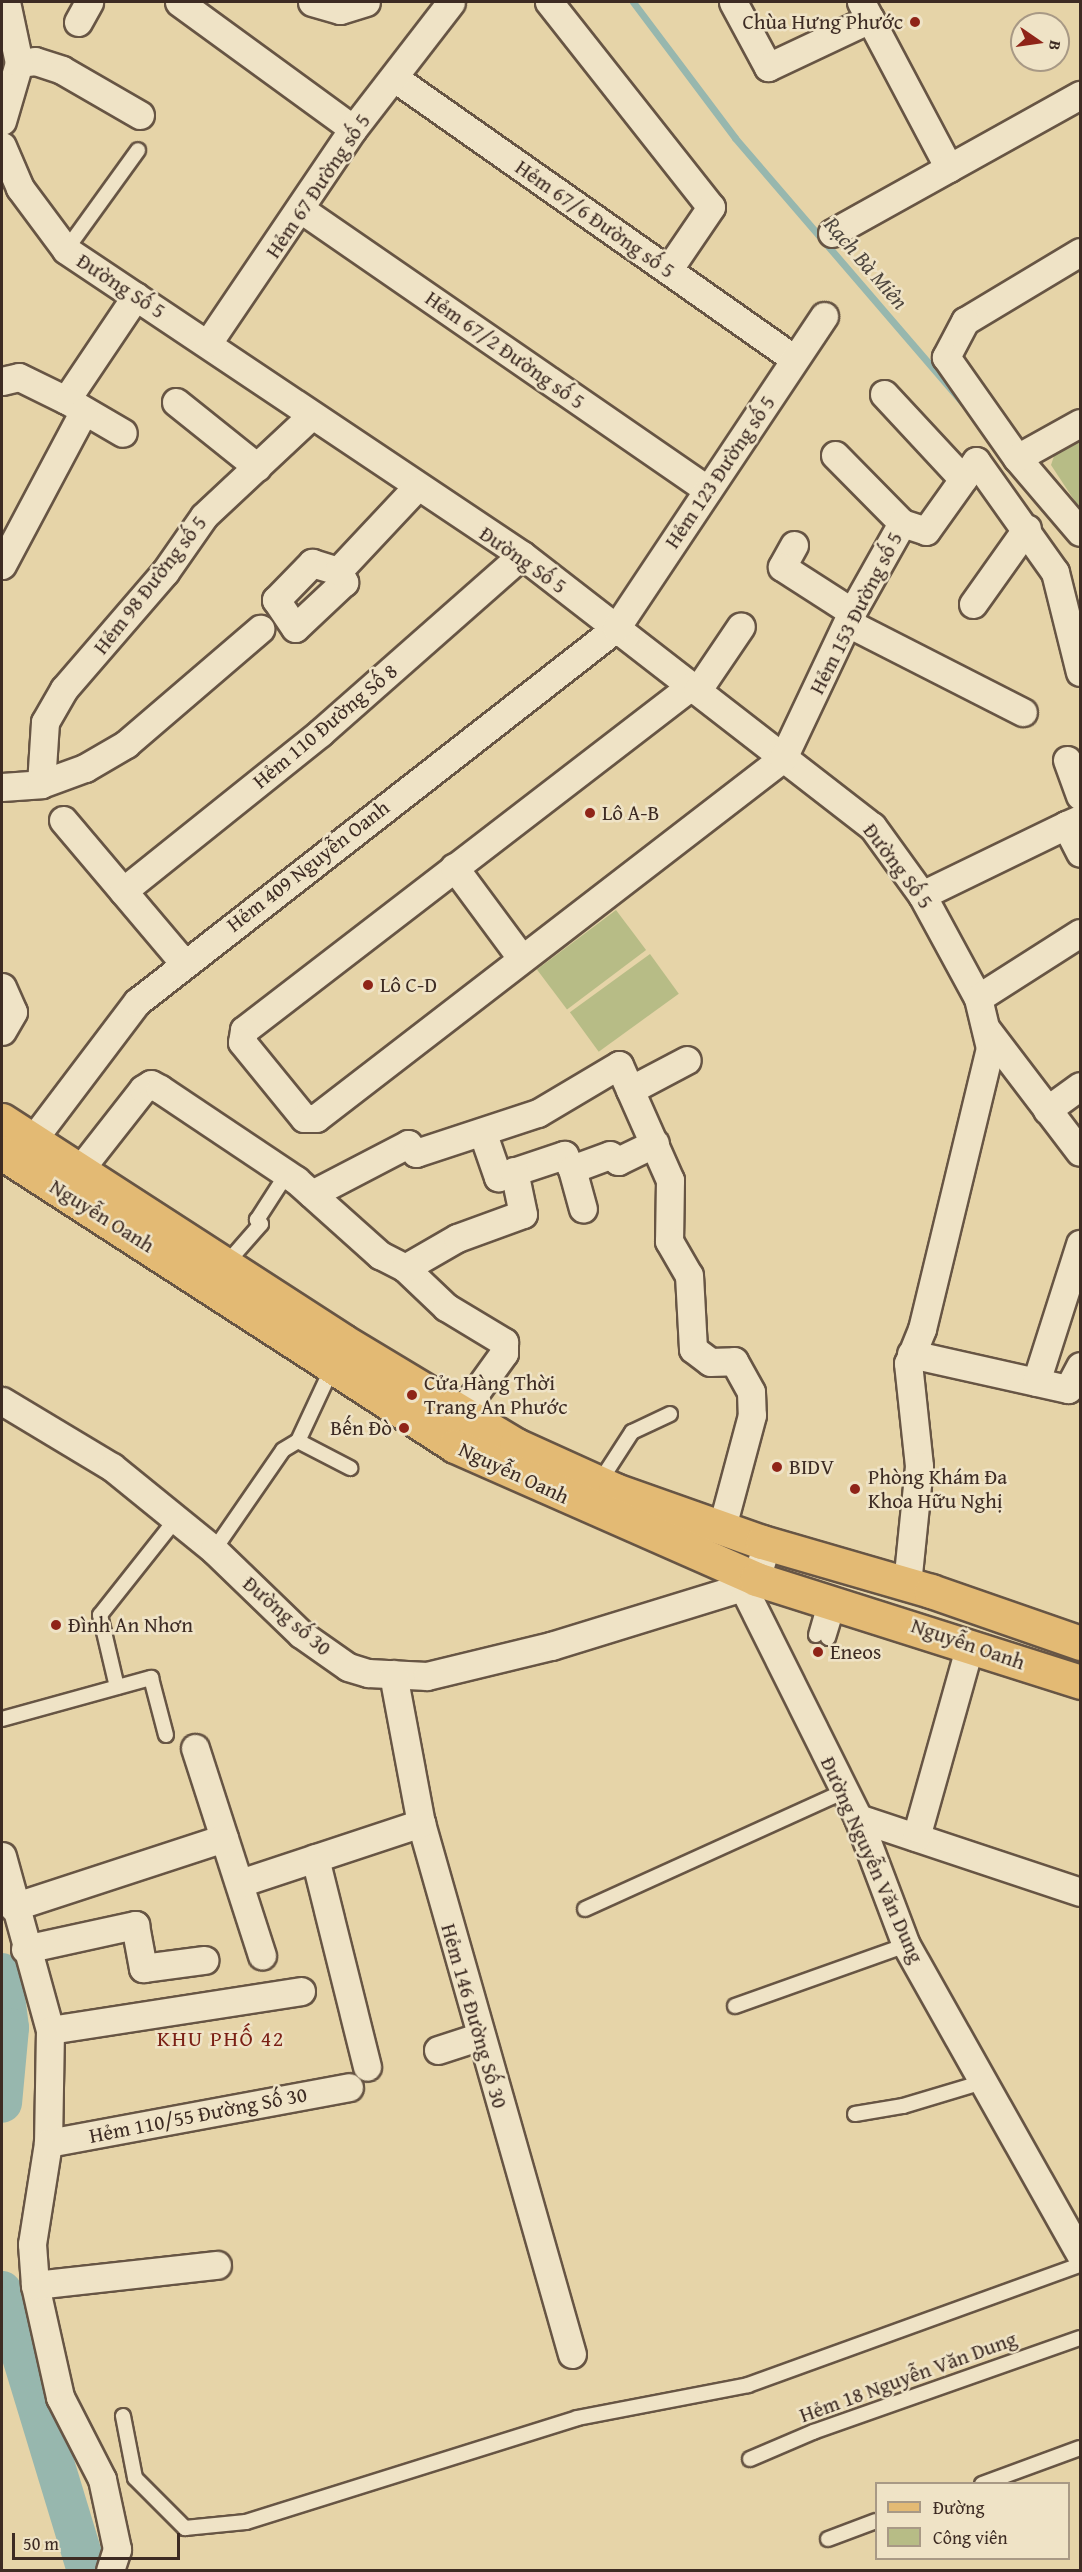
<!DOCTYPE html>
<html>
<head>
<meta charset="utf-8">
<style>
  body { margin:0 }
  #map { position:relative; width:1082px; height:2572px; overflow:hidden; background:#e6d4a8; font-family:"Gentium Book Plus",serif }
  div>[style] { position:absolute }
  [style*='--x'] { left:calc(var(--x)*1px); top:calc(var(--y)*1px); width:calc(var(--w)*1px); rotate:calc(var(--a)*1deg) }
  .green>* { inset:0; background:#b7bc86; transform-origin:0 0 }
  .stream>* { height:7px; margin:-3.5px; padding:0 3.5px; transform-origin:3.5px; border-radius:3.5px; background:#97b7ae }
  .river>* { height:40px; margin:-20px; padding:0 20px; transform-origin:20px; border-radius:20px; background:#97b7ae }
  .roads { filter:drop-shadow(2px 0 #675544) drop-shadow(-2px 0 #675544) drop-shadow(0 2px #675544) drop-shadow(0 -2px #675544) }
  .service>* { height:14px; margin:-7px; padding:0 7px; transform-origin:7px; border-radius:7px; background:#efe3c6 }
  .minor>* { height:27px; margin:-13.5px; padding:0 13.5px; transform-origin:13.5px; border-radius:13.5px; background:#efe3c6 }
  .primary>* { height:33px; margin:-16.5px; padding:0 16.5px; transform-origin:16.5px; border-radius:16.5px; background:#e3ba74 }
  .dots>* { width:16px; height:16px; translate:-50% -50%; box-sizing:border-box; border:3px solid #efe3c6; border-radius:50% }
  span { translate:-50% -50%; white-space:nowrap; text-align:center; line-height:1.15; -webkit-text-stroke:5px #efe3c6; paint-order:stroke }
  .poi-label { font-size:21px; color:#3d2b23 }
  .right { translate:-100% -50%; text-align:right }
  .left { translate:0 -50%; text-align:left }
  .street-label { font-size:21px; color:#3d2b23 }
  .water-label { font-size:22px; color:#4f473f; font-style:italic }
  .neighbourhood-label { font-size:22px; color:#7a1f14; letter-spacing:1.5px }
  .frame { position:absolute; inset:0; border:3px solid #3d2b23; pointer-events:none }
  .legend { position:absolute; left:875px; top:2482px; width:195px; height:78px; box-sizing:border-box; background:#efe3c6; border:2px solid #a89985; margin:0; padding:8px 10px; list-style:none; font-size:18px; color:#3d2b23 }
  .legend li { display:flex; align-items:center; gap:12px; height:30px }
  .legend b { width:30px; border:2px solid #a89985 }
  .north { position:absolute; left:1010px; top:12px; width:60px; height:60px; box-sizing:border-box; background:#efe3c6; border:2px solid #a89985; border-radius:50%; rotate:103deg; font-size:16px; font-weight:700; line-height:24px; text-align:center; color:#3d2b23 }
  .north::after { content:''; display:block; margin:auto; width:21px; height:27px; background:#8f2418; clip-path:polygon(50% 0,100% 100%,50% 72%,0 100%) }
  .scale { position:absolute; left:12px; top:2533px; width:168px; height:27px; box-sizing:border-box; border:3px solid #3d2b23; border-top:0; padding-left:8px; font-size:18px; line-height:21px; white-space:nowrap; color:#3d2b23; -webkit-text-stroke:4px #efe3c6; paint-order:stroke }
</style>
</head>
<body>
<div id="map">
  <div class="green">
    <i style="clip-path:polygon(1080px 435px,1080px 509px,1051px 465px,1056px 450px)"></i>
    <i style="left:616px;top:910px;width:50px;height:99px;rotate:53deg"></i>
    <i style="left:650px;top:954px;width:49px;height:99px;rotate:54deg"></i>
  </div>
  <div class="stream">
    <i style="--x:633;--y:2;--w:170;--a:53.1"></i>
    <i style="--x:735;--y:138;--w:351;--a:49.3"></i>
  </div>
  <div class="river">
    <i style="--x:2;--y:1973;--w:55;--a:82.7"></i>
    <i style="--x:9;--y:2028;--w:75;--a:95.3"></i>
    <i style="--x:2;--y:2291;--w:292;--a:73.1"></i>
  </div>
  <div class="roads">
    <div class="service">
      <i style="--x:66;--y:250;--w:123;--a:-54.2"></i>
      <i style="--x:226;--y:1264;--w:53;--a:-48.8"></i>
      <i style="--x:261;--y:1224;--w:6;--a:-135"></i>
      <i style="--x:257;--y:1220;--w:54;--a:-57.2"></i>
      <i style="--x:333;--y:1366;--w:83;--a:115"></i>
      <i style="--x:298;--y:1441;--w:59;--a:27.4"></i>
      <i style="--x:599;--y:1483;--w:61;--a:-57.1"></i>
      <i style="--x:632;--y:1432;--w:42;--a:-25.3"></i>
      <i style="--x:214;--y:1550;--w:121;--a:-55.4"></i>
      <i style="--x:283;--y:1450;--w:17;--a:-31"></i>
      <i style="--x:816;--y:1635;--w:37;--a:-74"></i>
      <i style="--x:828;--y:1638;--w:34;--a:-73"></i>
      <i style="--x:117;--y:1687;--w:74;--a:-103.3"></i>
      <i style="--x:100;--y:1615;--w:122;--a:-51.6"></i>
      <i style="--x:2;--y:1719;--w:155;--a:-15.4"></i>
      <i style="--x:151;--y:1678;--w:59;--a:75.3"></i>
      <i style="--x:585;--y:1909;--w:286;--a:-24.4"></i>
      <i style="--x:735;--y:2006;--w:182;--a:-19.6"></i>
      <i style="--x:855;--y:2114;--w:49;--a:-9.5"></i>
      <i style="--x:903;--y:2106;--w:84;--a:-16.7"></i>
      <i style="--x:123;--y:2416;--w:63;--a:79"></i>
      <i style="--x:135;--y:2478;--w:71;--a:45"></i>
      <i style="--x:185;--y:2528;--w:61;--a:-5.6"></i>
      <i style="--x:246;--y:2522;--w:347;--a:-17.4"></i>
      <i style="--x:577;--y:2418;--w:174;--a:-10.9"></i>
      <i style="--x:748;--y:2385;--w:353;--a:-19.9"></i>
      <i style="--x:750;--y:2459;--w:69;--a:-23.2"></i>
      <i style="--x:813;--y:2432;--w:283;--a:-19.4"></i>
      <i style="--x:982;--y:2484;--w:104;--a:-20.2"></i>
      <i style="--x:828;--y:2539;--w:51;--a:-20.6"></i>
    </div>
    <div class="minor">
      <i style="--x:179;--y:2;--w:215;--a:36.1"></i>
      <i style="--x:312;--y:2;--w:29;--a:16"></i>
      <i style="--x:340;--y:10;--w:27;--a:-17"></i>
      <i style="--x:549;--y:2;--w:261;--a:51.7"></i>
      <i style="--x:711;--y:207;--w:76;--a:124.3"></i>
      <i style="--x:733;--y:2;--w:74;--a:61.7"></i>
      <i style="--x:768;--y:67;--w:113;--a:-25.2"></i>
      <i style="--x:861;--y:2;--w:188;--a:62.1"></i>
      <i style="--x:78;--y:22;--w:23;--a:-61"></i>
      <i style="--x:19;--y:63;--w:16;--a:-7"></i>
      <i style="--x:35;--y:61;--w:28;--a:18"></i>
      <i style="--x:62;--y:70;--w:90;--a:30"></i>
      <i style="--x:396;--y:79;--w:487;--a:35.1"></i>
      <i style="--x:2;--y:121;--w:60;--a:-73.7"></i>
      <i style="--x:19;--y:63;--w:62;--a:-102"></i>
      <i style="--x:2;--y:146;--w:46;--a:66.8"></i>
      <i style="--x:20;--y:188;--w:77;--a:53.4"></i>
      <i style="--x:66;--y:250;--w:549;--a:33.78"></i>
      <i style="--x:522;--y:555;--w:443;--a:37.8"></i>
      <i style="--x:872;--y:826;--w:85;--a:54.1"></i>
      <i style="--x:922;--y:895;--w:117;--a:61.5"></i>
      <i style="--x:978;--y:998;--w:51;--a:76.5"></i>
      <i style="--x:990;--y:1048;--w:289;--a:103.6"></i>
      <i style="--x:922;--y:1329;--w:37;--a:112"></i>
      <i style="--x:908;--y:1363;--w:104;--a:83.9"></i>
      <i style="--x:919;--y:1466;--w:119;--a:95.8"></i>
      <i style="--x:302;--y:210;--w:493;--a:34.6"></i>
      <i style="--x:832;--y:233;--w:284;--a:-29.1"></i>
      <i style="--x:1080;--y:252;--w:134;--a:149"></i>
      <i style="--x:965;--y:321;--w:41;--a:117.8"></i>
      <i style="--x:946;--y:357;--w:123;--a:54.9"></i>
      <i style="--x:1017;--y:458;--w:97;--a:49.6"></i>
      <i style="--x:208;--y:343;--w:258;--a:-55.9"></i>
      <i style="--x:353;--y:129;--w:160;--a:-52.3"></i>
      <i style="--x:2;--y:381;--w:17;--a:-13"></i>
      <i style="--x:19;--y:377;--w:52;--a:26.1"></i>
      <i style="--x:66;--y:400;--w:125;--a:-56.1"></i>
      <i style="--x:884;--y:394;--w:116;--a:47.1"></i>
      <i style="--x:70;--y:402;--w:61;--a:30.3"></i>
      <i style="--x:176;--y:402;--w:104;--a:38.7"></i>
      <i style="--x:835;--y:455;--w:95;--a:45.4"></i>
      <i style="--x:1017;--y:458;--w:72;--a:-29.1"></i>
      <i style="--x:794;--y:545;--w:25;--a:119"></i>
      <i style="--x:782;--y:567;--w:83;--a:32.7"></i>
      <i style="--x:312;--y:563;--w:27;--a:17"></i>
      <i style="--x:338;--y:571;--w:13;--a:61"></i>
      <i style="--x:344;--y:582;--w:67;--a:136.8"></i>
      <i style="--x:295;--y:628;--w:34;--a:-124"></i>
      <i style="--x:276;--y:600;--w:52;--a:-45.8"></i>
      <i style="--x:2;--y:565;--w:174;--a:-62"></i>
      <i style="--x:338;--y:571;--w:112;--a:-46.8"></i>
      <i style="--x:973;--y:604;--w:93;--a:-54.6"></i>
      <i style="--x:850;--y:624;--w:194;--a:27"></i>
      <i style="--x:691;--y:686;--w:564;--a:142.42"></i>
      <i style="--x:244;--y:1030;--w:12;--a:99"></i>
      <i style="--x:242;--y:1042;--w:98;--a:50.8"></i>
      <i style="--x:304;--y:1118;--w:12;--a:0"></i>
      <i style="--x:316;--y:1118;--w:590;--a:-37.63"></i>
      <i style="--x:783;--y:758;--w:161;--a:-64.7"></i>
      <i style="--x:852;--y:612;--w:102;--a:-60.7"></i>
      <i style="--x:902;--y:523;--w:25;--a:18"></i>
      <i style="--x:926;--y:531;--w:86;--a:-54.5"></i>
      <i style="--x:976;--y:461;--w:136;--a:54.6"></i>
      <i style="--x:1055;--y:572;--w:103;--a:76"></i>
      <i style="--x:697;--y:691;--w:78;--a:-55.9"></i>
      <i style="--x:1067;--y:760;--w:38;--a:70"></i>
      <i style="--x:41;--y:784;--w:62;--a:-86.3"></i>
      <i style="--x:45;--y:722;--w:38;--a:-60"></i>
      <i style="--x:64;--y:689;--w:155;--a:-49.2"></i>
      <i style="--x:165;--y:572;--w:68;--a:-55.1"></i>
      <i style="--x:204;--y:516;--w:146;--a:-43.1"></i>
      <i style="--x:2;--y:787;--w:39;--a:-4"></i>
      <i style="--x:41;--y:784;--w:47;--a:-20"></i>
      <i style="--x:85;--y:768;--w:48;--a:-30.3"></i>
      <i style="--x:126;--y:744;--w:177;--a:-40.6"></i>
      <i style="--x:1080;--y:819;--w:15;--a:157"></i>
      <i style="--x:1066;--y:825;--w:31;--a:63"></i>
      <i style="--x:63;--y:820;--w:187;--a:49.8"></i>
      <i style="--x:454;--y:867;--w:114;--a:53.5"></i>
      <i style="--x:123;--y:891;--w:253;--a:-38.7"></i>
      <i style="--x:320;--y:733;--w:269;--a:-41.4"></i>
      <i style="--x:922;--y:895;--w:160;--a:-25.9"></i>
      <i style="--x:2;--y:987;--w:27;--a:66"></i>
      <i style="--x:13;--y:1012;--w:22;--a:120"></i>
      <i style="--x:978;--y:998;--w:121;--a:-32.5"></i>
      <i style="--x:987;--y:1030;--w:153;--a:52.7"></i>
      <i style="--x:630;--y:1090;--w:64;--a:-27.8"></i>
      <i style="--x:1047;--y:1110;--w:41;--a:-36"></i>
      <i style="--x:483;--y:1134;--w:46;--a:70.8"></i>
      <i style="--x:498;--y:1177;--w:70;--a:-18.4"></i>
      <i style="--x:564;--y:1155;--w:16;--a:60"></i>
      <i style="--x:572;--y:1169;--w:40;--a:-20.2"></i>
      <i style="--x:610;--y:1155;--w:10;--a:37"></i>
      <i style="--x:618;--y:1161;--w:41;--a:-25.9"></i>
      <i style="--x:34;--y:1138;--w:171;--a:-52.9"></i>
      <i style="--x:137;--y:1002;--w:608;--a:-37.98"></i>
      <i style="--x:616;--y:628;--w:375;--a:-56.3"></i>
      <i style="--x:81;--y:1168;--w:100;--a:-51.9"></i>
      <i style="--x:143;--y:1089;--w:9;--a:-32"></i>
      <i style="--x:151;--y:1084;--w:10;--a:29"></i>
      <i style="--x:160;--y:1089;--w:164;--a:33.8"></i>
      <i style="--x:296;--y:1180;--w:113;--a:41.8"></i>
      <i style="--x:380;--y:1255;--w:28;--a:27"></i>
      <i style="--x:405;--y:1268;--w:57;--a:43.6"></i>
      <i style="--x:446;--y:1307;--w:68;--a:31.1"></i>
      <i style="--x:504;--y:1342;--w:11;--a:90"></i>
      <i style="--x:504;--y:1353;--w:75;--a:125.8"></i>
      <i style="--x:572;--y:1169;--w:41;--a:74.6"></i>
      <i style="--x:312;--y:1194;--w:108;--a:-27.5"></i>
      <i style="--x:408;--y:1144;--w:12;--a:48"></i>
      <i style="--x:416;--y:1153;--w:128;--a:-18.2"></i>
      <i style="--x:538;--y:1113;--w:94;--a:-30.7"></i>
      <i style="--x:619;--y:1065;--w:126;--a:66.1"></i>
      <i style="--x:670;--y:1180;--w:61;--a:90.9"></i>
      <i style="--x:669;--y:1241;--w:39;--a:60"></i>
      <i style="--x:689;--y:1275;--w:74;--a:86.9"></i>
      <i style="--x:693;--y:1349;--w:21;--a:37"></i>
      <i style="--x:710;--y:1362;--w:24;--a:-2"></i>
      <i style="--x:734;--y:1361;--w:35;--a:61"></i>
      <i style="--x:751;--y:1392;--w:23;--a:88"></i>
      <i style="--x:752;--y:1415;--w:116;--a:105"></i>
      <i style="--x:405;--y:1268;--w:60;--a:-30"></i>
      <i style="--x:457;--y:1238;--w:70;--a:-20"></i>
      <i style="--x:523;--y:1214;--w:44;--a:-101.8"></i>
      <i style="--x:911;--y:1354;--w:161;--a:12.6"></i>
      <i style="--x:1068;--y:1389;--w:26;--a:-62"></i>
      <i style="--x:1036;--y:1382;--w:145;--a:-72.3"></i>
      <i style="--x:2;--y:1401;--w:128;--a:31"></i>
      <i style="--x:112;--y:1467;--w:132;--a:39.1"></i>
      <i style="--x:214;--y:1550;--w:121;--a:44"></i>
      <i style="--x:301;--y:1634;--w:57;--a:35.1"></i>
      <i style="--x:348;--y:1667;--w:21;--a:17"></i>
      <i style="--x:368;--y:1673;--w:59;--a:2.9"></i>
      <i style="--x:427;--y:1676;--w:128;--a:-13.6"></i>
      <i style="--x:551;--y:1646;--w:201;--a:-17.1"></i>
      <i style="--x:743;--y:1587;--w:15;--a:-32"></i>
      <i style="--x:756;--y:1579;--w:37;--a:-73"></i>
      <i style="--x:743;--y:1587;--w:258;--a:63.5"></i>
      <i style="--x:858;--y:1818;--w:136;--a:69.3"></i>
      <i style="--x:906;--y:1945;--w:355;--a:60.6"></i>
      <i style="--x:393;--y:1674;--w:152;--a:79.4"></i>
      <i style="--x:421;--y:1823;--w:552;--a:74.13"></i>
      <i style="--x:195;--y:1748;--w:218;--a:72.1"></i>
      <i style="--x:858;--y:1818;--w:234;--a:18.4"></i>
      <i style="--x:916;--y:1837;--w:199;--a:-74.3"></i>
      <i style="--x:2;--y:1856;--w:180;--a:74.6"></i>
      <i style="--x:50;--y:2030;--w:113;--a:91"></i>
      <i style="--x:48;--y:2143;--w:102;--a:99"></i>
      <i style="--x:32;--y:2244;--w:41;--a:85.8"></i>
      <i style="--x:35;--y:2285;--w:115;--a:77.4"></i>
      <i style="--x:60;--y:2397;--w:92;--a:62.9"></i>
      <i style="--x:102;--y:2479;--w:72;--a:77.9"></i>
      <i style="--x:117;--y:2549;--w:22;--a:108"></i>
      <i style="--x:315;--y:1858;--w:215;--a:76"></i>
      <i style="--x:240;--y:1883;--w:191;--a:-18.3"></i>
      <i style="--x:13;--y:1907;--w:222;--a:-18.1"></i>
      <i style="--x:25;--y:1949;--w:113;--a:-12.3"></i>
      <i style="--x:135;--y:1925;--w:44;--a:79.5"></i>
      <i style="--x:143;--y:1968;--w:62;--a:-7.5"></i>
      <i style="--x:50;--y:2030;--w:254;--a:-8.8"></i>
      <i style="--x:438;--y:2050;--w:42;--a:-18"></i>
      <i style="--x:48;--y:2143;--w:306;--a:-10.5"></i>
      <i style="--x:35;--y:2285;--w:183;--a:-6.3"></i>
    </div>
    <div class="primary">
      <i style="--x:2;--y:1120;--w:406;--a:32.9"></i>
      <i style="--x:343;--y:1341;--w:202;--a:31"></i>
      <i style="--x:516;--y:1445;--w:109;--a:24.4"></i>
      <i style="--x:615;--y:1490;--w:156;--a:19.5"></i>
      <i style="--x:762;--y:1542;--w:176;--a:16.2"></i>
      <i style="--x:931;--y:1591;--w:158;--a:19.2"></i>
      <i style="--x:2;--y:1153;--w:539;--a:32.89"></i>
      <i style="--x:455;--y:1446;--w:329;--a:23.8"></i>
      <i style="--x:756;--y:1579;--w:340;--a:17.6"></i>
    </div>
  </div>
  <div class="dots">
    <i style="left:915px;top:22px;background:#8f2418"></i>
    <i style="left:590px;top:813px;background:#8f2418"></i>
    <i style="left:368px;top:985px;background:#8f2418"></i>
    <i style="left:412px;top:1395px;background:#8f2418"></i>
    <i style="left:404px;top:1428px;background:#8f2418"></i>
    <i style="left:777px;top:1467px;background:#8f2418"></i>
    <i style="left:855px;top:1489px;background:#8f2418"></i>
    <i style="left:56px;top:1625px;background:#8f2418"></i>
    <i style="left:818px;top:1652px;background:#8f2418"></i>
  </div>
  <div class="poi-label">
    <span class="right" style="left:903px;top:22px">Chùa Hưng Phước</span>
    <span class="left" style="left:602px;top:813px">Lô A-B</span>
    <span class="left" style="left:380px;top:985px">Lô C-D</span>
    <span class="left" style="left:424px;top:1395px">Cửa Hàng Thời<br>Trang An Phước</span>
    <span class="right" style="left:392px;top:1428px">Bến Đò</span>
    <span class="left" style="left:789px;top:1467px">BIDV</span>
    <span class="left" style="left:868px;top:1489px">Phòng Khám Đa<br>Khoa Hữu Nghị</span>
    <span class="left" style="left:68px;top:1625px">Đình An Nhơn</span>
    <span class="left" style="left:830px;top:1652px">Eneos</span>
  </div>
  <div class="street-label">
    <span style="left:318px;top:186px;rotate:-56deg">Hẻm 67 Đường số 5</span>
    <span style="left:595px;top:219px;rotate:35deg">Hẻm 67/6 Đường số 5</span>
    <span style="left:121px;top:286px;rotate:33deg">Đường Số 5</span>
    <span style="left:505px;top:350px;rotate:35deg">Hẻm 67/2 Đường số 5</span>
    <span style="left:720px;top:472px;rotate:-56deg">Hẻm 123 Đường số 5</span>
    <span style="left:523px;top:560px;rotate:35deg">Đường Số 5</span>
    <span style="left:150px;top:585px;rotate:-52deg">Hẻm 98 Đường số 5</span>
    <span style="left:856px;top:613px;rotate:-63deg">Hẻm 153 Đường số 5</span>
    <span style="left:325px;top:726px;rotate:-40deg">Hẻm 110 Đường Số 8</span>
    <span style="left:308px;top:866px;rotate:-38deg">Hẻm 409 Nguyễn Oanh</span>
    <span style="left:898px;top:866px;rotate:53deg">Đường Số 5</span>
    <span style="left:102px;top:1216px;rotate:32deg">Nguyễn Oanh</span>
    <span style="left:514px;top:1473px;rotate:25deg">Nguyễn Oanh</span>
    <span style="left:287px;top:1616px;rotate:41deg">Đường số 30</span>
    <span style="left:968px;top:1644px;rotate:19deg">Nguyễn Oanh</span>
    <span style="left:872px;top:1860px;rotate:66deg">Đường Nguyễn Văn Dung</span>
    <span style="left:474px;top:2016px;rotate:74deg">Hẻm 146 Đường Số 30</span>
    <span style="left:198px;top:2115px;rotate:-11deg">Hẻm 110/55 Đường Số 30</span>
    <span style="left:908px;top:2377px;rotate:-20deg">Hẻm 18 Nguyễn Văn Dung</span>
  </div>
  <div class="water-label">
    <span style="left:866px;top:263px;rotate:49deg">Rạch Bà Miên</span>
  </div>
  <div class="neighbourhood-label">
    <span style="left:221px;top:2039px">KHU PHỐ 42</span>
  </div>
  <div class="frame"></div>
  <ul class="legend">
  <li><b style="height:8px;background:#e3ba74"></b>Đường</li>
  <li><b style="height:16px;background:#b7bc86"></b>Công viên</li>
  </ul>
  <div class="north">B</div>
  <div class="scale">50 m</div>
</div>
</body>
</html>
